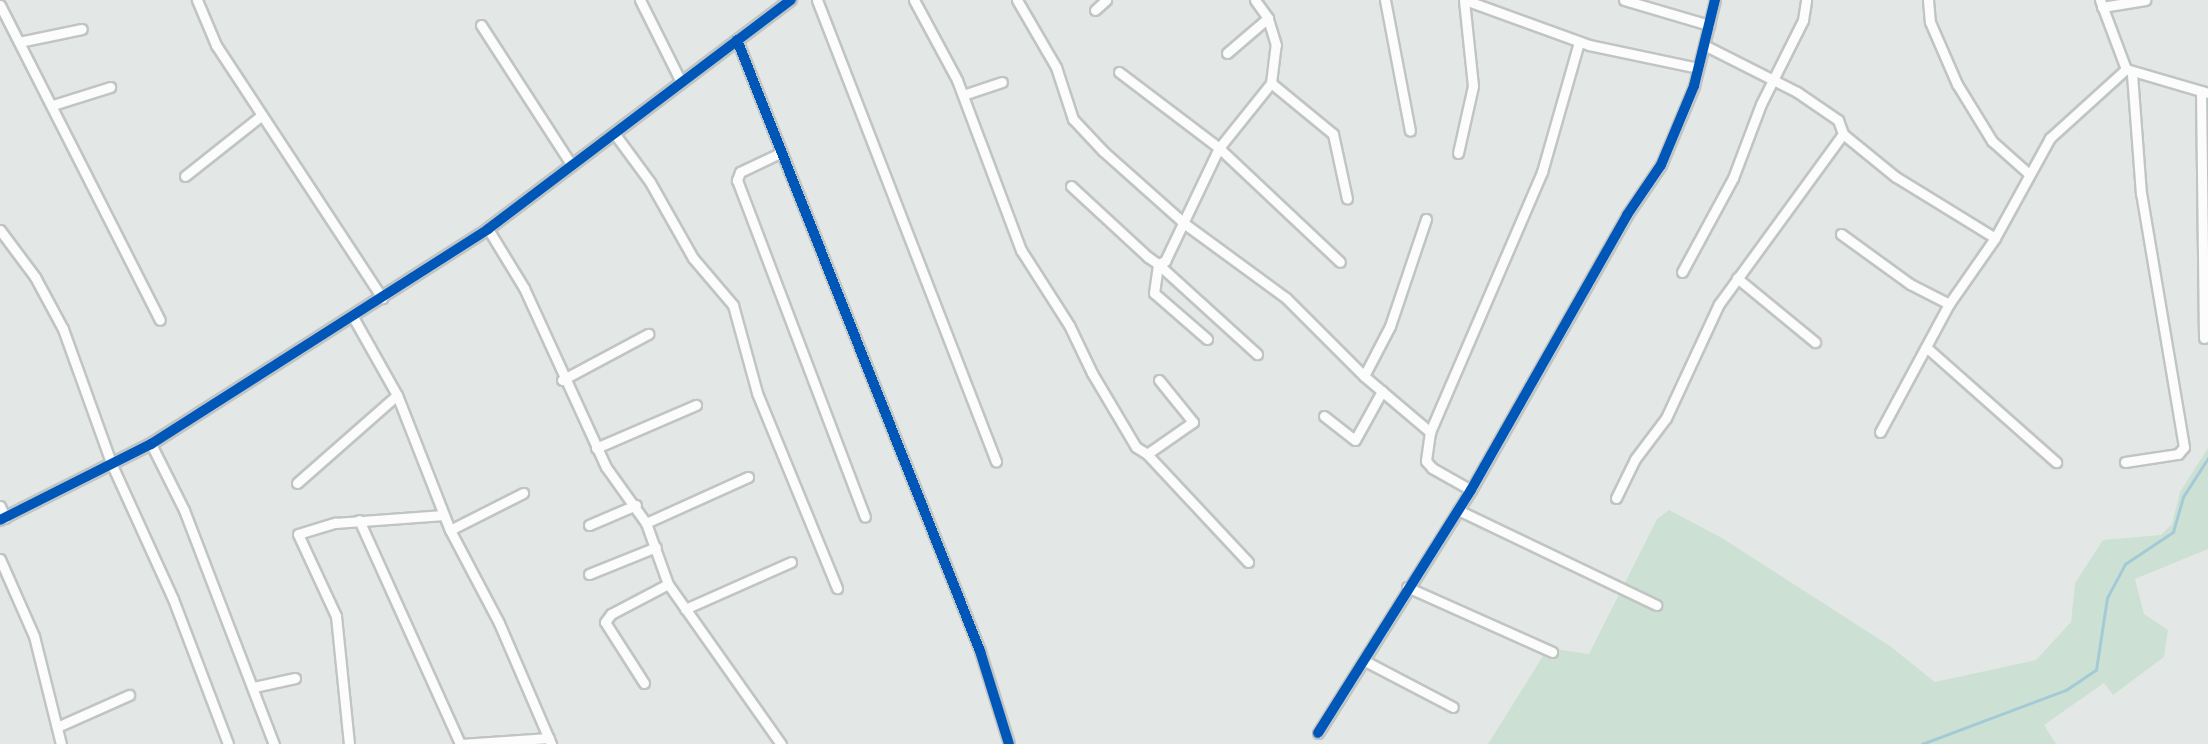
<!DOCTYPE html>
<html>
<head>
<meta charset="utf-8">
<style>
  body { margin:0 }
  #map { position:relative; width:2208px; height:744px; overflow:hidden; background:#e3e8e6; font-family:"Exo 2",sans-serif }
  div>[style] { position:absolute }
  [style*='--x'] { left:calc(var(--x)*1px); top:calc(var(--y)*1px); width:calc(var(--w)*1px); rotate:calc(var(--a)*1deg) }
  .green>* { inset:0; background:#cce1d4 }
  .stream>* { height:2.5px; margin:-1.25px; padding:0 1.25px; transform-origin:1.25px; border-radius:1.25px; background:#a4cad6 }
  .roads { filter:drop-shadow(2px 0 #c0c5c3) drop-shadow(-2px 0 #c0c5c3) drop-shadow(0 2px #c0c5c3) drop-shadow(0 -2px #c0c5c3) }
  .minor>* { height:9px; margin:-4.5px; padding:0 4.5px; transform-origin:4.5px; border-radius:4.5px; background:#fbfcfb }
  .tertiary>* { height:10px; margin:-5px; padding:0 5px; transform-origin:5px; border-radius:5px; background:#fbfcfb }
  .cycleway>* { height:10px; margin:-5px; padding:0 5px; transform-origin:5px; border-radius:5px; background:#0057b8 }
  span { translate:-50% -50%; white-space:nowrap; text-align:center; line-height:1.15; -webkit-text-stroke:6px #f1f8f5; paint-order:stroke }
</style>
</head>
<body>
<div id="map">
  <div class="green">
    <i style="clip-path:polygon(2208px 448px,2208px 549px,2135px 579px,2144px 614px,2168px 630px,2164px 657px,2113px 695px,2104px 683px,2044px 725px,2056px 744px,1488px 744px,1548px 648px,1589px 654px,1657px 519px,1669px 510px,1722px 538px,1890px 646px,1935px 682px,2036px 660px,2071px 622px,2075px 583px,2103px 540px,2161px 535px,2172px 524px,2180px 492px)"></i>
  </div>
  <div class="stream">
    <i style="--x:1922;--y:744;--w:154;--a:-20.6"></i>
    <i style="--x:2066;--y:690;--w:36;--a:-34"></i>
    <i style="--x:2096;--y:670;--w:73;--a:-81.3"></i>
    <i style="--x:2107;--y:598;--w:38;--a:-62"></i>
    <i style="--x:2125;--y:564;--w:58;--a:-33.7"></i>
    <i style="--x:2173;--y:532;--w:36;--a:-74"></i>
    <i style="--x:2183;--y:497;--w:46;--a:-57.3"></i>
  </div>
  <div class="roads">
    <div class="minor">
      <i style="--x:197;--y:0;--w:49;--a:67.1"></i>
      <i style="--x:216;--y:45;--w:303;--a:56.7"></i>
      <i style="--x:640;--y:0;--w:92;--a:63.4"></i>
      <i style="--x:817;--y:0;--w:495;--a:68.8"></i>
      <i style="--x:914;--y:0;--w:91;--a:61.7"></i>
      <i style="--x:957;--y:80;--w:182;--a:69.4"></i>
      <i style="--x:1021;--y:250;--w:89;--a:57.4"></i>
      <i style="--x:1069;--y:325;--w:53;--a:64.4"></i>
      <i style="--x:1092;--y:373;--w:86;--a:59.3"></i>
      <i style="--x:1136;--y:447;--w:13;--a:32"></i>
      <i style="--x:1147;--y:454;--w:56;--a:-34.8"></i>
      <i style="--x:1193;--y:422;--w:54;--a:-129"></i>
      <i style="--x:1017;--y:0;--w:78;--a:59.8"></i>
      <i style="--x:1056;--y:67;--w:55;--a:71.9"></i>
      <i style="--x:1073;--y:119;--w:44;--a:46.8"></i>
      <i style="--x:1103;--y:151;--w:110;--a:41.7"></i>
      <i style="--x:1185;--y:224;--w:125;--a:36.2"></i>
      <i style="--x:1286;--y:298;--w:110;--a:45"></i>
      <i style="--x:1364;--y:376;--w:87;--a:40.3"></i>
      <i style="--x:1430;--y:432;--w:29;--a:98"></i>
      <i style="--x:1426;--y:461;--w:9;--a:49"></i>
      <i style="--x:1432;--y:468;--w:45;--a:29.4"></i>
      <i style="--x:1385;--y:0;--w:133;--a:79.2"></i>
      <i style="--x:1465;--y:0;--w:132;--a:19.9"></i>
      <i style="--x:1589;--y:45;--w:111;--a:11.9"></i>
      <i style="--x:1624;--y:0;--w:89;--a:16.4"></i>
      <i style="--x:1928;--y:0;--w:22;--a:85"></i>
      <i style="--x:1930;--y:22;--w:68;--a:66.5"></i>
      <i style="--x:1957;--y:84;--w:67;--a:58.4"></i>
      <i style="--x:1992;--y:141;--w:50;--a:41.7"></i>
      <i style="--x:2100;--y:0;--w:74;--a:69.4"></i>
      <i style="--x:2126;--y:69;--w:85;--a:16.3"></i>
      <i style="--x:0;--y:5;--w:353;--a:63.1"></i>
      <i style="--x:2102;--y:7;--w:44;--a:-9.2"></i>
      <i style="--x:1095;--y:10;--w:15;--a:-42"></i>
      <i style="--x:481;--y:25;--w:166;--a:57.1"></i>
      <i style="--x:737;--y:40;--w:658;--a:68.31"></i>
      <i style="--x:980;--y:651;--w:97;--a:72.7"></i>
      <i style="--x:19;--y:42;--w:64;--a:-11.7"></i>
      <i style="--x:1706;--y:46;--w:102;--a:26.8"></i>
      <i style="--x:1797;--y:92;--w:50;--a:34.3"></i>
      <i style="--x:1838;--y:120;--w:15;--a:70"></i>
      <i style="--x:1843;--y:134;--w:68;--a:39.1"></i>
      <i style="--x:1896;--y:177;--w:116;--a:31.6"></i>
      <i style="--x:1227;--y:53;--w:54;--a:-40.5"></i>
      <i style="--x:1119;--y:72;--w:126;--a:37.2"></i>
      <i style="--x:1219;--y:148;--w:166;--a:43.3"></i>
      <i style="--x:1271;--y:83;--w:80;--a:39.4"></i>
      <i style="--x:1333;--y:134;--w:66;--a:77.8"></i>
      <i style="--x:2201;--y:91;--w:247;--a:89.3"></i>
      <i style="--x:963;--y:95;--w:41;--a:-18.4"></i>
      <i style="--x:53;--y:105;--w:60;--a:-17.5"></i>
      <i style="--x:614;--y:133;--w:61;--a:53.7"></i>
      <i style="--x:650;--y:182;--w:87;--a:60.5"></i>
      <i style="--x:693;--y:258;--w:62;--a:49.6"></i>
      <i style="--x:733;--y:305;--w:91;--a:74.7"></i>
      <i style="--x:757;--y:393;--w:211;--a:67.7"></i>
      <i style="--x:780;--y:153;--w:44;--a:154.6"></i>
      <i style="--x:740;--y:172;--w:9;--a:111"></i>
      <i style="--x:737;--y:180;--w:360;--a:69.2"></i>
      <i style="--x:1458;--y:153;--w:69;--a:-77.4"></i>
      <i style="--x:1473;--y:86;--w:86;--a:-96"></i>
      <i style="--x:185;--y:176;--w:98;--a:-38.4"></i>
      <i style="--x:1071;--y:186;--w:105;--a:42.7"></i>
      <i style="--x:1148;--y:257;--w:12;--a:35"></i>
      <i style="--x:1158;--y:264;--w:8;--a:-23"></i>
      <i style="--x:1165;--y:261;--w:125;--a:-64.5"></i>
      <i style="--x:1219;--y:148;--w:83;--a:-51.3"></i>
      <i style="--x:1271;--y:83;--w:38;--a:-83"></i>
      <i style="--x:1276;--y:45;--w:28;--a:-107"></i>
      <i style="--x:1268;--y:18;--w:22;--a:-126"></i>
      <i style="--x:488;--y:229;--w:69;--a:58.6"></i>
      <i style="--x:524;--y:288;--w:197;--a:65.4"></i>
      <i style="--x:606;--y:467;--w:69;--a:54.5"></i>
      <i style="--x:646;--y:523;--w:65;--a:70.2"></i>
      <i style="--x:668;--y:584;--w:196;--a:54.8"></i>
      <i style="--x:0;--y:230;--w:59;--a:53.3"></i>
      <i style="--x:35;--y:277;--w:59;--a:61.7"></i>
      <i style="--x:63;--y:329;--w:145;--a:70.2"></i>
      <i style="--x:112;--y:465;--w:147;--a:65.5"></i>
      <i style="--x:173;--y:599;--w:155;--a:69.2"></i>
      <i style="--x:1841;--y:234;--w:85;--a:35.9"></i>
      <i style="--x:1910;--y:284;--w:44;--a:27.1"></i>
      <i style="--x:1682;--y:272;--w:107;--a:-61.5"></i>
      <i style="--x:1733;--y:178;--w:79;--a:-69.3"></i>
      <i style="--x:1761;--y:104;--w:94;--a:-63.4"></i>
      <i style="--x:1803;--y:20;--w:20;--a:-81"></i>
      <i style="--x:1737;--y:278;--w:101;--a:39.4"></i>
      <i style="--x:353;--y:317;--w:90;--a:60.6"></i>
      <i style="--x:397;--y:395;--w:145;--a:68.6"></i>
      <i style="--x:450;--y:530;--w:105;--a:62.2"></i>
      <i style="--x:499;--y:623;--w:132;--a:66.7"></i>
      <i style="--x:1207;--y:339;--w:70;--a:-139"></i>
      <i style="--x:1154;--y:293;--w:29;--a:-82"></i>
      <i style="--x:1158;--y:264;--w:134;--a:42.3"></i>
      <i style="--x:1926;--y:347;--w:174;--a:41.5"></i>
      <i style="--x:1364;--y:376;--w:56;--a:-62.5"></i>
      <i style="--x:1390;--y:326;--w:113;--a:-71.4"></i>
      <i style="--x:562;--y:380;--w:98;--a:-28.1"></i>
      <i style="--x:1324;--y:416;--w:39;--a:38"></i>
      <i style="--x:1355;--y:440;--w:56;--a:-61.1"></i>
      <i style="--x:1430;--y:432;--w:283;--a:-66.7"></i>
      <i style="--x:1542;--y:172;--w:135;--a:-74.1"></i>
      <i style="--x:1880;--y:432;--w:145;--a:-61.7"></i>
      <i style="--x:1949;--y:304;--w:80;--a:-55.1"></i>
      <i style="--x:1995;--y:238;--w:114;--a:-61.2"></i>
      <i style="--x:2050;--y:138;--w:103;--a:-42.2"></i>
      <i style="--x:151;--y:444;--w:74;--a:63.4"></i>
      <i style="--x:184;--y:510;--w:251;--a:69"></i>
      <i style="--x:596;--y:448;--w:109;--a:-23.3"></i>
      <i style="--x:1147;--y:454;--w:148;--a:46.9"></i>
      <i style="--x:2125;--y:462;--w:54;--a:-8.6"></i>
      <i style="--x:2178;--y:454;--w:9;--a:-49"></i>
      <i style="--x:2184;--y:447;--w:257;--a:-99.6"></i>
      <i style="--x:2141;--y:194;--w:121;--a:-94.3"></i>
      <i style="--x:297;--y:483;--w:133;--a:-41.3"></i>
      <i style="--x:1616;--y:498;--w:43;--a:-64"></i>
      <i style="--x:1635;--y:459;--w:51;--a:-52.9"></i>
      <i style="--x:1666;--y:418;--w:126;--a:-65.1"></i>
      <i style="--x:1719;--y:304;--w:210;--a:-53.9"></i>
      <i style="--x:0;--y:506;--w:13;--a:67"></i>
      <i style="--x:1458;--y:510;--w:220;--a:25.6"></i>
      <i style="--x:359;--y:520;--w:246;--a:65.7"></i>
      <i style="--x:646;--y:523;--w:112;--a:-24.3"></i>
      <i style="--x:589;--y:525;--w:51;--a:-23.1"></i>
      <i style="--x:450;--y:530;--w:82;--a:-26.9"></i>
      <i style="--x:0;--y:559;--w:84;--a:66.2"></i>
      <i style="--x:34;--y:636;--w:111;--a:76"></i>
      <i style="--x:589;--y:574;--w:72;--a:-21.9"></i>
      <i style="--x:1407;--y:587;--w:159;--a:24.1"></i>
      <i style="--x:685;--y:609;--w:116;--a:-23.9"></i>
      <i style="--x:1365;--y:661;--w:99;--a:27.6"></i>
      <i style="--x:644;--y:683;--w:72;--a:-122.6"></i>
      <i style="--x:605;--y:622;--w:10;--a:-53"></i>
      <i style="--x:611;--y:614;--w:64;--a:-27.8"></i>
      <i style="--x:254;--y:687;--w:42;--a:-12.4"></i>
      <i style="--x:57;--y:727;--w:79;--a:-24"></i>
      <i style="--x:1318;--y:733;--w:287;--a:-57.8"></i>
      <i style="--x:1471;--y:490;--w:316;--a:-60.4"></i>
      <i style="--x:1627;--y:215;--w:60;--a:-55.8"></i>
      <i style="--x:1661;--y:165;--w:86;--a:-67.3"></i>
      <i style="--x:1694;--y:86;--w:89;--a:-76.3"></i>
      <i style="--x:349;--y:744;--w:129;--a:-95.8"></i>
      <i style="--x:336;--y:616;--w:90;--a:-114.9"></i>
      <i style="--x:298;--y:534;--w:39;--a:-17"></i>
      <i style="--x:335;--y:523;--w:109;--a:-4.2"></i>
      <i style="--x:461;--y:744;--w:88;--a:-3.9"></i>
    </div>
    <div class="tertiary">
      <i style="--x:0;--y:520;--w:169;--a:-26.7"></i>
      <i style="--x:151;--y:444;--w:400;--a:-32.5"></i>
      <i style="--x:488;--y:229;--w:380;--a:-37.1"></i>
    </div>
  </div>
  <div class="cycleway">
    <i style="--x:737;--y:40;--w:658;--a:68.31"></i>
    <i style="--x:980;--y:651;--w:97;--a:72.7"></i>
    <i style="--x:0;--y:520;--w:169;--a:-26.7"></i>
    <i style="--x:151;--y:444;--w:400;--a:-32.5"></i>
    <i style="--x:488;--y:229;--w:380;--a:-37.1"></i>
    <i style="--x:1318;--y:733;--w:287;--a:-57.8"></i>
    <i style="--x:1471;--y:490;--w:316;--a:-60.4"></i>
    <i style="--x:1627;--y:215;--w:60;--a:-55.8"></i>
    <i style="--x:1661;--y:165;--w:86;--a:-67.3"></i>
    <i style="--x:1694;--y:86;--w:89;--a:-76.3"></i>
  </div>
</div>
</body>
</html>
